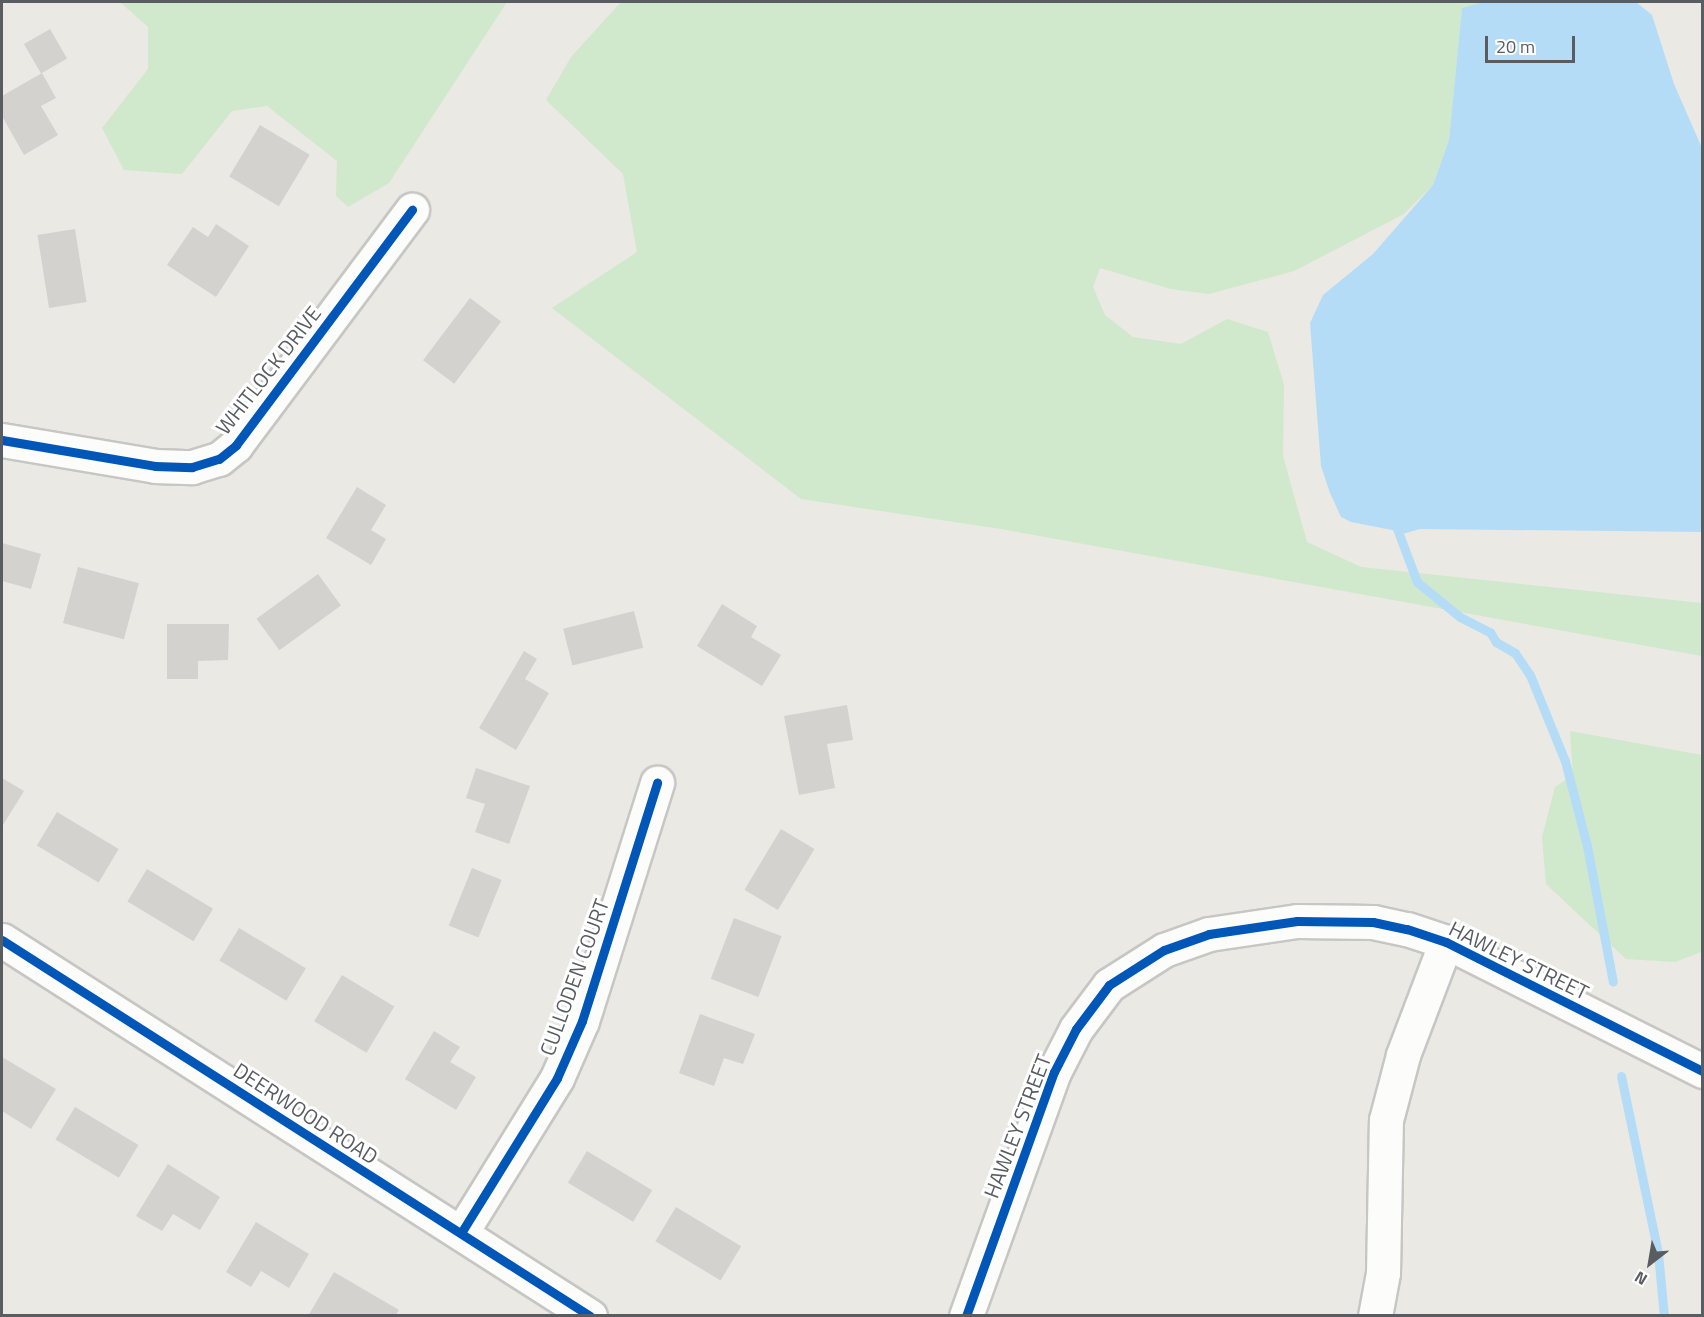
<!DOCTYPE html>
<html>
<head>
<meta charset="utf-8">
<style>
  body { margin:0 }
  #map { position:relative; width:1704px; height:1317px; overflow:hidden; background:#eae9e3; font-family:"Titillium Web",sans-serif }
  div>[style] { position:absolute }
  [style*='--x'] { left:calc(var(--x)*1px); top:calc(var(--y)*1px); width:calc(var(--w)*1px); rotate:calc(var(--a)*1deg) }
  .green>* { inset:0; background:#d0e8cc }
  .water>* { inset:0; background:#b5dcf7 }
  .stream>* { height:9px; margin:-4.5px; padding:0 4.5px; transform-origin:4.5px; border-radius:4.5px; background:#b5dcf7 }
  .building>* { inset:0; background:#d3d2ce; transform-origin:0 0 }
  .roads { filter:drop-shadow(2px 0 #c6c6c4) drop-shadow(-2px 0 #c6c6c4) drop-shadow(0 2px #c6c6c4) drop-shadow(0 -2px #c6c6c4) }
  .minor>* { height:33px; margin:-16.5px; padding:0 16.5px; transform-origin:16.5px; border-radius:16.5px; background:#fcfcfb }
  .cycleway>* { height:9px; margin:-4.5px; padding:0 4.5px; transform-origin:4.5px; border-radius:4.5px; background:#0057b8 }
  span { translate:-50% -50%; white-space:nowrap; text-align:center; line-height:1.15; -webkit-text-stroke:6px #fff; paint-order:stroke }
  .street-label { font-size:21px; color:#595d62 }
  .frame { position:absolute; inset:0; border:3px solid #595d62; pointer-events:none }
  .north { position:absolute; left:1620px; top:1233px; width:60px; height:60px; -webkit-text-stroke:4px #fff; paint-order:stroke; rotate:211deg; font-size:16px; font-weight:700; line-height:24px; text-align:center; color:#595d62 }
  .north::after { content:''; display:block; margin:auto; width:21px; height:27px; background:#595d62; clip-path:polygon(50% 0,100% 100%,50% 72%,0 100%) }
  .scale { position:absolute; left:1485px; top:36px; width:90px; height:27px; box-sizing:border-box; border:3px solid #595d62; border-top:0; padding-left:8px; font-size:18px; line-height:21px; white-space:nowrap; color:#595d62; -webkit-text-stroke:4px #fff; paint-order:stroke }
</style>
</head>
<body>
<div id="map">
  <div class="green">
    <i style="clip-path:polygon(120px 2px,507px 2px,389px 183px,348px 207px,336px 196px,337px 161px,267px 106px,232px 111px,182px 174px,124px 170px,102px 128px,148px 69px,148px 27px)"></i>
    <i style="clip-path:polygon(621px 2px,1484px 2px,1462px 9px,1449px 140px,1433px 185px,1404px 214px,1294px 271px,1209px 294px,1171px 289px,1100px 268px,1093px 287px,1105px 315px,1133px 337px,1181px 344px,1227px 319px,1268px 332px,1284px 385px,1283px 456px,1307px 542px,1361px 567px,1702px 603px,1702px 656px,1001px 529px,801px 499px,552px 308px,637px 252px,623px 174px,546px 100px,571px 57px)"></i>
    <i style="clip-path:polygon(1570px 731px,1702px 755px,1701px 952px,1675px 962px,1626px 959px,1546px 884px,1542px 837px,1555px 787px,1573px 775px)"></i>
  </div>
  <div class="water">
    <i style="clip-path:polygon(1484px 2px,1636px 2px,1652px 15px,1674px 84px,1702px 148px,1702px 532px,1420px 529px,1399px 535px,1397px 531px,1351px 522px,1341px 517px,1330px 493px,1321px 466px,1310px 323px,1323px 295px,1373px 254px,1433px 185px,1449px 140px,1462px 8px)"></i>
  </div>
  <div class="stream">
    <i style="--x:1396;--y:526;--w:60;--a:69.4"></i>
    <i style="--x:1417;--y:582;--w:55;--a:39.1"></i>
    <i style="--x:1460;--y:617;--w:34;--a:27"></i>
    <i style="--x:1490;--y:632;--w:12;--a:59"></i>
    <i style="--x:1496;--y:642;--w:22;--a:30"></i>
    <i style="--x:1515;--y:653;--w:27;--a:56"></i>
    <i style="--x:1530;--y:675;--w:93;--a:67.9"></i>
    <i style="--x:1565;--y:761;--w:88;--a:75.5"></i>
    <i style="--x:1587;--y:846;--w:138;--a:79.2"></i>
    <i style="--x:1621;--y:1076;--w:181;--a:78.2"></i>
    <i style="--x:1658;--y:1253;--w:63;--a:84.6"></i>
  </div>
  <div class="building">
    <i style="left:50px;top:29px;width:34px;height:30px;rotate:60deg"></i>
    <i style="clip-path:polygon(42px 73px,56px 98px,41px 106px,58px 135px,24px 155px,2px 116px,2px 96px)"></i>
    <i style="left:260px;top:125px;width:58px;height:60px;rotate:31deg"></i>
    <i style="clip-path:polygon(216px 224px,249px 246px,216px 297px,167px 265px,193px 227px,208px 237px)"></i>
    <i style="left:75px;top:229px;width:74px;height:38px;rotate:81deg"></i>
    <i style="left:470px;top:298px;width:39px;height:78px;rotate:37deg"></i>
    <i style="clip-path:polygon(357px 487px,386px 505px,371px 530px,386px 539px,371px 565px,326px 538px)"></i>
    <i style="clip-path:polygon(2px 543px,41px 554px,31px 589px,2px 581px)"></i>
    <i style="left:78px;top:567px;width:63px;height:58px;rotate:15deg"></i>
    <i style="left:318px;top:574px;width:39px;height:76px;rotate:54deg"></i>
    <i style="clip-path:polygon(722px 604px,757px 626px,751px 637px,781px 655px,762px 686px,697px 646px)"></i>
    <i style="left:634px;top:611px;width:38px;height:73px;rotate:76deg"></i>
    <i style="clip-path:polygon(167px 624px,229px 624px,228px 660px,198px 661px,198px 679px,167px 679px)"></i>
    <i style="clip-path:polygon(524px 651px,537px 659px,525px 679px,549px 693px,516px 750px,479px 728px)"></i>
    <i style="clip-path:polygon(847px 705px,853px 740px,827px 744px,835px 788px,799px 795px,784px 716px)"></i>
    <i style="clip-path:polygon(476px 768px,530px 786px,509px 844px,475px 832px,485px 804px,466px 798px)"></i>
    <i style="clip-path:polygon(2px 778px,24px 791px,3px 825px,2px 823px)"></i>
    <i style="left:57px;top:812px;width:72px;height:39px;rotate:31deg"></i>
    <i style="left:781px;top:829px;width:39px;height:71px;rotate:31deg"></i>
    <i style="left:472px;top:868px;width:32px;height:62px;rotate:22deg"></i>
    <i style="left:147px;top:869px;width:77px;height:38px;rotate:31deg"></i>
    <i style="left:734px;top:918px;width:51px;height:65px;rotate:21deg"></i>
    <i style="left:239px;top:928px;width:78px;height:38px;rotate:31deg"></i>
    <i style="left:342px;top:975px;width:61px;height:54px;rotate:31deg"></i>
    <i style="clip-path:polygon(700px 1014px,755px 1034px,743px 1064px,724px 1058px,714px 1086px,679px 1073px)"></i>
    <i style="clip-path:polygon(434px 1031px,460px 1047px,450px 1062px,476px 1077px,456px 1110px,405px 1079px)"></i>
    <i style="clip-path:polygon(2px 1057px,56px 1089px,31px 1129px,2px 1111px)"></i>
    <i style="left:75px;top:1107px;width:74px;height:38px;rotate:31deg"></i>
    <i style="left:587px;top:1151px;width:76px;height:37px;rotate:31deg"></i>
    <i style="clip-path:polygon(168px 1164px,220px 1197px,200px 1230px,173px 1214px,162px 1231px,136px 1216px)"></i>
    <i style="left:676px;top:1207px;width:76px;height:40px;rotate:31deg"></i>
    <i style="clip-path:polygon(256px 1222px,309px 1254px,289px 1288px,261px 1271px,251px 1287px,226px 1272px)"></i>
    <i style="clip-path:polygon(334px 1272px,399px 1310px,395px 1316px,308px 1316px)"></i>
  </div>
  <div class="roads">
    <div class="minor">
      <i style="--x:2;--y:440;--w:155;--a:9.6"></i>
      <i style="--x:155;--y:466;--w:37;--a:2"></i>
      <i style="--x:192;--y:467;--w:28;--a:-17"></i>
      <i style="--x:219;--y:459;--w:22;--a:-39"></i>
      <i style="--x:236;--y:445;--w:294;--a:-53.2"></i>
      <i style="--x:2;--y:940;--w:698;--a:32.6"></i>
      <i style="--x:461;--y:1233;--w:182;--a:-58.2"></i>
      <i style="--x:557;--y:1078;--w:62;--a:-66.3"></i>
      <i style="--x:582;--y:1021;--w:250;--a:-72.5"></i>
      <i style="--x:966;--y:1316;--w:259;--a:-70.2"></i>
      <i style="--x:1054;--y:1072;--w:48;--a:-62.9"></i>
      <i style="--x:1076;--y:1029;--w:55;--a:-53.1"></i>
      <i style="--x:1109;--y:985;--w:65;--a:-32.5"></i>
      <i style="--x:1164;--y:950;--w:48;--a:-19.6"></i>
      <i style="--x:1209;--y:934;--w:89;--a:-8.4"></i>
      <i style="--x:1297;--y:921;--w:76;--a:0.8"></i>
      <i style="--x:1373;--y:922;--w:35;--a:12"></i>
      <i style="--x:1407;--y:929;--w:41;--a:18.4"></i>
      <i style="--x:1446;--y:942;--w:287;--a:26.7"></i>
      <i style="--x:1375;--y:1316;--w:44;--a:-79.5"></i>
      <i style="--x:1383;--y:1273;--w:153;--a:-88.9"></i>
      <i style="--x:1386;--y:1120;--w:67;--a:-75.3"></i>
      <i style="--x:1403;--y:1055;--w:121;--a:-69.2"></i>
    </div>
  </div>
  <div class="cycleway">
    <i style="--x:2;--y:440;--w:155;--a:9.6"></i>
    <i style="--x:155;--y:466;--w:37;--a:2"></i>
    <i style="--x:192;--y:467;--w:28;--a:-17"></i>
    <i style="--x:219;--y:459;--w:22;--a:-39"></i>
    <i style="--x:236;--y:445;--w:294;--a:-53.2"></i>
    <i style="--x:2;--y:940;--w:698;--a:32.6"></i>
    <i style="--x:461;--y:1233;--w:182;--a:-58.2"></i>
    <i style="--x:557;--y:1078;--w:62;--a:-66.3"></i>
    <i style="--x:582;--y:1021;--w:250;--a:-72.5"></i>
    <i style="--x:966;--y:1316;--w:259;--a:-70.2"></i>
    <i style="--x:1054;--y:1072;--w:48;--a:-62.9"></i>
    <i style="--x:1076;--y:1029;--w:55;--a:-53.1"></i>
    <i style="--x:1109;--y:985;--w:65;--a:-32.5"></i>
    <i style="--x:1164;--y:950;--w:48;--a:-19.6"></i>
    <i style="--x:1209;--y:934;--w:89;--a:-8.4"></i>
    <i style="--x:1297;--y:921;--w:76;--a:0.8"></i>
    <i style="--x:1373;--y:922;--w:35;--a:12"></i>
    <i style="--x:1407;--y:929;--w:41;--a:18.4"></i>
    <i style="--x:1446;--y:942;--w:287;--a:26.7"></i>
  </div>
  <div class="street-label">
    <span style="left:268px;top:370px;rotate:-52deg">WHITLOCK DRIVE</span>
    <span style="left:1519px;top:960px;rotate:26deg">HAWLEY STREET</span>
    <span style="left:574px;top:977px;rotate:-70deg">CULLODEN COURT</span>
    <span style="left:306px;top:1113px;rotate:33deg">DEERWOOD ROAD</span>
    <span style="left:1017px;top:1126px;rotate:-69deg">HAWLEY STREET</span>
  </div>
  <div class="frame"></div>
  <div class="north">N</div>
  <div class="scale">20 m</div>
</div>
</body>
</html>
